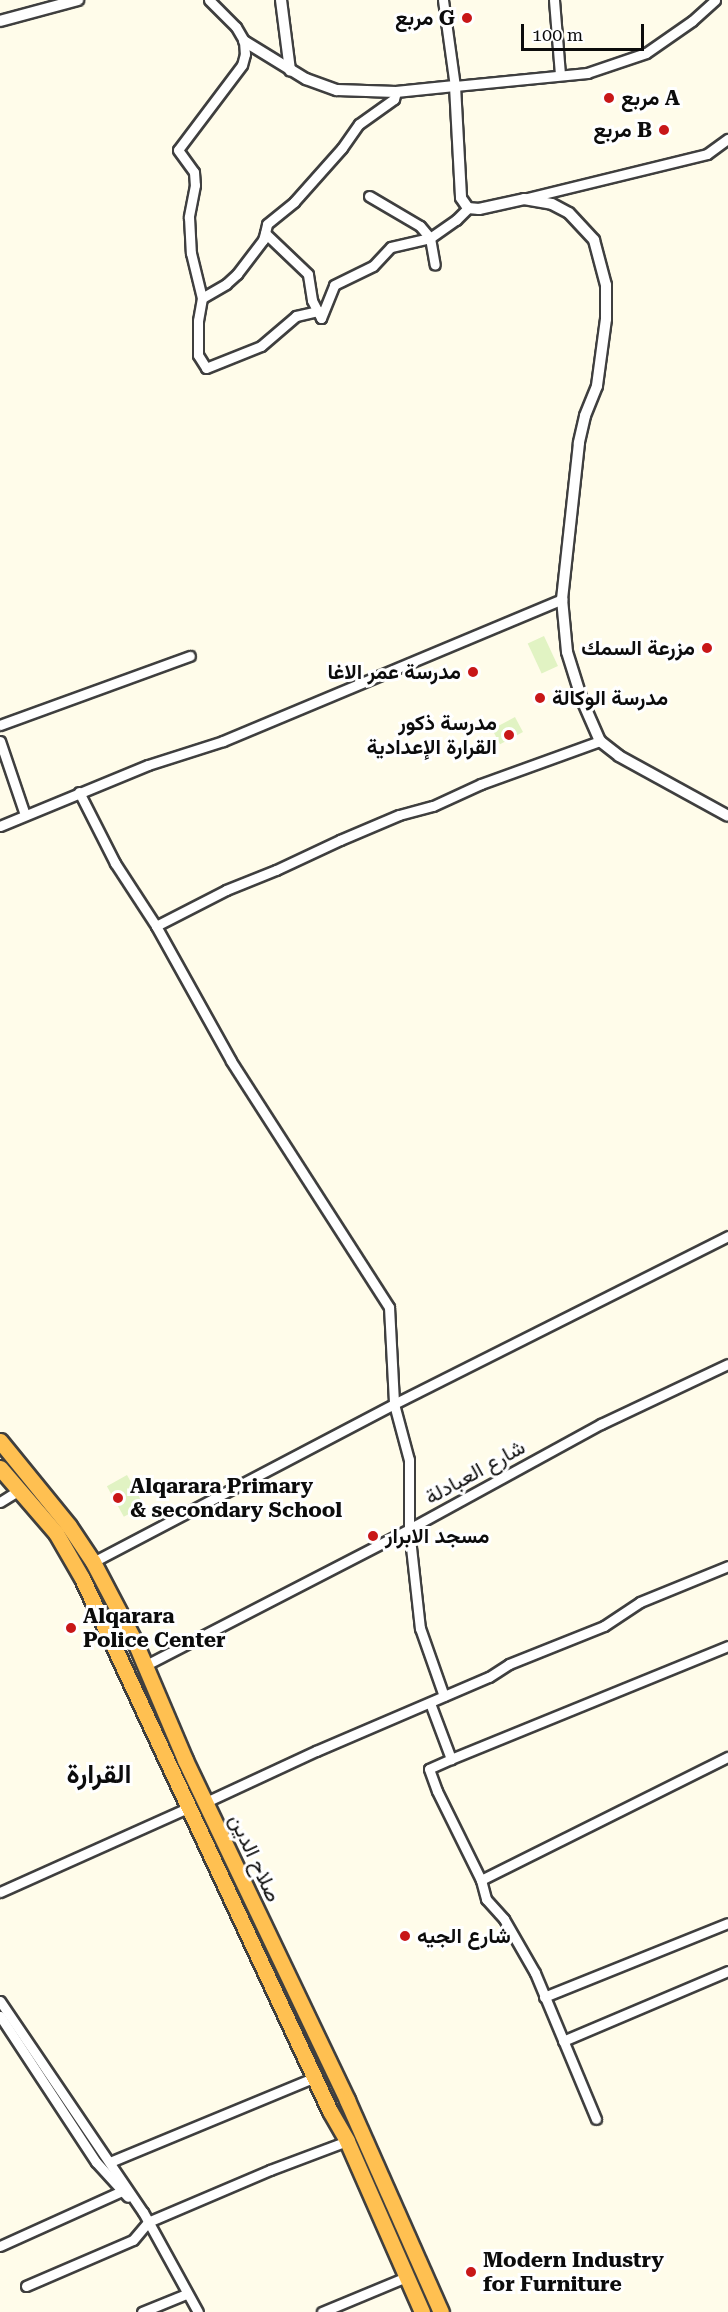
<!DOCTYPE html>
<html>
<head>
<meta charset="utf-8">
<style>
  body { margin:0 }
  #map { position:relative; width:728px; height:2312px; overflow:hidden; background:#fffcea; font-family:"Roboto Serif",Vazirmatn,serif }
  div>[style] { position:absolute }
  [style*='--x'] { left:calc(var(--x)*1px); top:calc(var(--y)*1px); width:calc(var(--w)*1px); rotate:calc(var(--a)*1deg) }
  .pitch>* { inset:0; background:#e1f3c3; transform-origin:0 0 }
  .roads { filter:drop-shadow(2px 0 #3f3f3f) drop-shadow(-2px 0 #3f3f3f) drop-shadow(0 2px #3f3f3f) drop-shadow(0 -2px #3f3f3f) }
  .minor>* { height:9px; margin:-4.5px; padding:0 4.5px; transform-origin:4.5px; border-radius:4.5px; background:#fff }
  .tertiary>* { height:10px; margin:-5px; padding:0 5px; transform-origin:5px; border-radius:5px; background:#fff }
  .trunk>* { height:15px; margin:-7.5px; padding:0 7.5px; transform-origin:7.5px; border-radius:7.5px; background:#ffc051 }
  .dots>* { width:16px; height:16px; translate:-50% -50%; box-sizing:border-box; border:3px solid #fff; border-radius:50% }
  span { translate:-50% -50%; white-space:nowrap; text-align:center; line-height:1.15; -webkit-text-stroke:6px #fff; paint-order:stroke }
  .poi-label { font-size:21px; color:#0c0c0c; font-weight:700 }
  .right { translate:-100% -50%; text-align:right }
  .left { translate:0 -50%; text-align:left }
  .street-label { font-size:21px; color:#0c0c0c }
  .district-label { font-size:27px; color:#0c0c0c; font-weight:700 }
  .scale { position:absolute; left:521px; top:24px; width:123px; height:27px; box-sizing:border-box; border:3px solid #0c0c0c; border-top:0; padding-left:8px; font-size:18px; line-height:21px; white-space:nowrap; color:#0c0c0c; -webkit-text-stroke:4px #fff; paint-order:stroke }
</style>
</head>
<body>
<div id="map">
  <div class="pitch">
    <i style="left:544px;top:636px;width:33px;height:18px;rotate:65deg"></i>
    <i style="left:515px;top:717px;width:17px;height:26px;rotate:62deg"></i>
    <i style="left:127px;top:1475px;width:35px;height:23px;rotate:61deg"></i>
  </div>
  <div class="roads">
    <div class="minor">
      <i style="--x:209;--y:0;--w:38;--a:45"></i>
      <i style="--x:236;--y:27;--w:16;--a:60"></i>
      <i style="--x:244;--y:41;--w:13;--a:86"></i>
      <i style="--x:245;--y:54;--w:11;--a:105"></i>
      <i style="--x:242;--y:65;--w:106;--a:127"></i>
      <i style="--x:178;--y:150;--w:27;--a:54"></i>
      <i style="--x:194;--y:172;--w:13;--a:86"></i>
      <i style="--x:195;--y:185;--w:33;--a:101"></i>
      <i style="--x:189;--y:217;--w:36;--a:87"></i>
      <i style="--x:191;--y:253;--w:46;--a:76.3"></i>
      <i style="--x:202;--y:298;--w:23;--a:100"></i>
      <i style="--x:198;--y:321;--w:34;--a:90"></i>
      <i style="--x:198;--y:355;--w:15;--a:58"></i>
      <i style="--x:206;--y:368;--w:59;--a:-21.8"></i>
      <i style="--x:261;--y:346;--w:46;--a:-40.6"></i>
      <i style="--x:296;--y:316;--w:23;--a:-13"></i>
      <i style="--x:443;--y:0;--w:87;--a:82.1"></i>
      <i style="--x:554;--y:0;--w:75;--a:85.4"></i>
      <i style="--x:455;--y:86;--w:133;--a:-5.6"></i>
      <i style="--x:587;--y:73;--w:62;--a:-18.7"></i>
      <i style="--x:646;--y:53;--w:56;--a:-34.8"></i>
      <i style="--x:692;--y:21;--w:31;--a:-42"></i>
      <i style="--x:369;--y:196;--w:59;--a:30.5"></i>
      <i style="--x:420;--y:226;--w:16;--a:50"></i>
      <i style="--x:430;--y:238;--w:27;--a:80"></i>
      <i style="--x:527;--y:198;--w:185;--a:-13.7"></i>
      <i style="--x:707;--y:154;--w:26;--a:-36"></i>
      <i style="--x:202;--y:298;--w:28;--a:-30"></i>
      <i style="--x:226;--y:284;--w:15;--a:-42"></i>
      <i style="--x:237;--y:274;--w:43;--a:-52.6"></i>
      <i style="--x:263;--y:240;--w:7;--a:-74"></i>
      <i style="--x:321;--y:318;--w:20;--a:-117"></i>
      <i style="--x:312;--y:300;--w:26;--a:-99"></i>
      <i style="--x:308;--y:274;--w:59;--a:-136.4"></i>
      <i style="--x:265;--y:233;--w:9;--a:-77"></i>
      <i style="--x:267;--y:224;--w:35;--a:-39"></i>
      <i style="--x:294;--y:202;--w:72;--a:-48.4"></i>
      <i style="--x:342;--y:148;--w:29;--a:-55"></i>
      <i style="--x:359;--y:124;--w:43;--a:-35.5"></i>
      <i style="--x:394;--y:99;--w:7;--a:-74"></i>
      <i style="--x:321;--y:318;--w:35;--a:-68"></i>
      <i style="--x:334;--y:285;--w:43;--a:-26"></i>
      <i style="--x:373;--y:266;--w:26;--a:-47"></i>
      <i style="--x:391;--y:247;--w:40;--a:-13"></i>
      <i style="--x:430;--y:238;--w:32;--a:-35"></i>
      <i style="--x:456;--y:220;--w:17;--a:-45"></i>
      <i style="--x:0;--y:725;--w:202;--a:-20"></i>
      <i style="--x:0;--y:741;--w:78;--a:71.3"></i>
      <i style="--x:79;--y:792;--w:80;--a:63.1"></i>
      <i style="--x:115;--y:863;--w:75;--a:56.9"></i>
      <i style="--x:156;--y:926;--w:154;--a:60.9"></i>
      <i style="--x:231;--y:1061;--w:292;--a:57.3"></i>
      <i style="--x:389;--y:1307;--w:97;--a:87"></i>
      <i style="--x:394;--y:1404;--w:58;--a:75"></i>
      <i style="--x:409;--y:1460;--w:69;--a:90"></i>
      <i style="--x:409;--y:1529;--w:100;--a:83.7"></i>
      <i style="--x:420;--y:1628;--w:72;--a:70.6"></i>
      <i style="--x:0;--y:826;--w:160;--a:-22.4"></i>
      <i style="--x:148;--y:765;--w:79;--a:-17.7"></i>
      <i style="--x:223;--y:741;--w:368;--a:-22.7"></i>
      <i style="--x:156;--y:926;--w:79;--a:-27.2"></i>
      <i style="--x:226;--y:890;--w:54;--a:-21.8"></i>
      <i style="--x:276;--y:870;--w:71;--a:-25.1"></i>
      <i style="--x:340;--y:840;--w:64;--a:-23"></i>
      <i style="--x:399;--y:815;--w:35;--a:-15"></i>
      <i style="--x:433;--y:806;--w:53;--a:-24.6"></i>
      <i style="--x:481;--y:784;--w:127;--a:-19.9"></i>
      <i style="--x:0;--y:1502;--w:22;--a:-32"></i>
      <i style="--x:93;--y:1562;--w:340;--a:-27.7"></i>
      <i style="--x:394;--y:1404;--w:374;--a:-26.7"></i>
      <i style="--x:146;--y:1665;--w:296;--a:-27.3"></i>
      <i style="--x:409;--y:1529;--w:219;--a:-28.7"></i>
      <i style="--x:601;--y:1424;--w:140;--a:-25.3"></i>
      <i style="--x:430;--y:1703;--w:60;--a:69.4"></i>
      <i style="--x:451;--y:1759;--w:24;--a:156"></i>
      <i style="--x:429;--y:1769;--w:23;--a:70"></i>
      <i style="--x:437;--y:1791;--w:99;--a:63.7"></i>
      <i style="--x:481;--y:1880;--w:20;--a:75"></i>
      <i style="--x:486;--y:1899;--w:27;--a:48"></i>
      <i style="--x:504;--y:1919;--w:62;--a:60.1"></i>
      <i style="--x:535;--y:1973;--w:158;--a:67.3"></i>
      <i style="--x:451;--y:1759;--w:299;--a:-22.2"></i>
      <i style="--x:206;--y:1802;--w:121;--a:-24.9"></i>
      <i style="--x:316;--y:1751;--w:188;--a:-23.2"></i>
      <i style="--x:489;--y:1677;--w:24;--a:-33"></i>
      <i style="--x:509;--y:1664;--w:102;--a:-21.8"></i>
      <i style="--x:604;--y:1626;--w:43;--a:-33.7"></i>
      <i style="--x:640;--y:1602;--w:95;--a:-22.2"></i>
      <i style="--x:481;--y:1880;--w:276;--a:-26.5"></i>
      <i style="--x:0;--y:1892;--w:208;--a:-24.1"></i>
      <i style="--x:544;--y:1997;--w:198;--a:-21.9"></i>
      <i style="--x:0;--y:2001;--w:255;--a:55.9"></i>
      <i style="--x:143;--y:2212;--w:114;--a:61.2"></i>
      <i style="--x:0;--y:2016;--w:175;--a:56.7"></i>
      <i style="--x:96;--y:2162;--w:47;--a:47.6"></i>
      <i style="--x:563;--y:2041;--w:179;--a:-23"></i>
      <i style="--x:110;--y:2162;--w:222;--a:-22.5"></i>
      <i style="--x:0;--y:2246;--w:134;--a:-24.3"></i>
      <i style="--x:26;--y:2286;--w:116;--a:-23.3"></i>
      <i style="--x:133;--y:2240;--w:23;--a:-50"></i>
      <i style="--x:148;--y:2222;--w:133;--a:-23.1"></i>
      <i style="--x:270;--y:2170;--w:82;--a:-20.6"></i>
      <i style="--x:142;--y:2312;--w:48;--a:-22.2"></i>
      <i style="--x:322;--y:2312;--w:91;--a:-22.6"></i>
    </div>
    <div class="tertiary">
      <i style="--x:281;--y:0;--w:71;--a:82.7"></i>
      <i style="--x:0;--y:21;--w:81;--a:-15.1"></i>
      <i style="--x:244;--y:41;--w:73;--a:31.5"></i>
      <i style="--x:306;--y:79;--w:33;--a:20"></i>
      <i style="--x:337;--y:90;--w:59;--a:1.9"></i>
      <i style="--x:396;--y:92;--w:59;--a:-5.8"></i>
      <i style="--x:455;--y:86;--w:112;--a:86.9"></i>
      <i style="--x:461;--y:198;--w:12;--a:55"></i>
      <i style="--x:468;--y:208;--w:11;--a:5"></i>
      <i style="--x:479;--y:209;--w:46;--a:-12.5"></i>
      <i style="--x:524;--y:199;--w:28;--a:10"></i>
      <i style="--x:552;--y:204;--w:19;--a:28"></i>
      <i style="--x:569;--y:213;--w:37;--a:47"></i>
      <i style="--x:594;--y:240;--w:47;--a:75.1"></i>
      <i style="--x:606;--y:285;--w:34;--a:90"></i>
      <i style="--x:606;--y:319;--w:68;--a:97.7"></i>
      <i style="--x:597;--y:386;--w:32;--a:112"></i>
      <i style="--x:585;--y:416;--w:28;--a:103"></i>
      <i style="--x:579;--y:443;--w:157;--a:96.2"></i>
      <i style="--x:562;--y:599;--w:53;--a:84.6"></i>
      <i style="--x:567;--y:652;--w:50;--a:72.6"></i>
      <i style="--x:582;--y:700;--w:45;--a:66.3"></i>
      <i style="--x:600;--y:741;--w:24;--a:38"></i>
      <i style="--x:619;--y:756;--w:124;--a:28.8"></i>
    </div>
    <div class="trunk">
      <i style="--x:0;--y:1441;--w:109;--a:50.9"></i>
      <i style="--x:69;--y:1526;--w:43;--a:56.3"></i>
      <i style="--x:93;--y:1562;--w:90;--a:62.3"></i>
      <i style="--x:135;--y:1642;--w:128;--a:67"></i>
      <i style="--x:185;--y:1760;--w:377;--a:64.5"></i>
      <i style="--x:347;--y:2100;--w:232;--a:66.1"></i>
      <i style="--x:0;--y:1468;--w:86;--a:49.3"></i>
      <i style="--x:56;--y:1533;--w:52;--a:60"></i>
      <i style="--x:82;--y:1578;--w:588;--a:65.05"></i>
      <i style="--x:330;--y:2111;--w:34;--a:60"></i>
      <i style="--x:347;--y:2141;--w:187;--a:66.3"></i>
    </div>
  </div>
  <div class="dots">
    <i style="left:467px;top:18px;background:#c81718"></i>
    <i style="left:609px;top:98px;background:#c81718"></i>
    <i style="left:664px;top:130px;background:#c81718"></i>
    <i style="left:707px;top:648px;background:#c81718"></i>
    <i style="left:473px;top:672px;background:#c81718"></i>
    <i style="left:540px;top:698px;background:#c81718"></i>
    <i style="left:509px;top:735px;background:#c81718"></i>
    <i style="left:118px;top:1498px;background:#c81718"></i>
    <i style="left:373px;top:1536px;background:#c81718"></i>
    <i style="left:71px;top:1628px;background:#c81718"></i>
    <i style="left:405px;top:1936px;background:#c81718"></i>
    <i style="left:471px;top:2272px;background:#c81718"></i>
  </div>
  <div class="poi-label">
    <span class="right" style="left:455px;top:18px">مربع G</span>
    <span class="left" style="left:621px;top:98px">مربع A</span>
    <span class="right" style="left:652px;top:130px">مربع B</span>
    <span class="right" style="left:695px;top:648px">مزرعة السمك</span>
    <span class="right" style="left:461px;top:672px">مدرسة عمر الاغا</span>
    <span class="left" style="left:552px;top:698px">مدرسة الوكالة</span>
    <span class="right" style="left:497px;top:735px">مدرسة ذكور<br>القرارة الإعدادية</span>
    <span class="left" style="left:130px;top:1498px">Alqarara Primary<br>&amp; secondary School</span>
    <span class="left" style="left:385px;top:1536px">مسجد الابرار</span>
    <span class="left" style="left:83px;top:1628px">Alqarara<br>Police Center</span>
    <span class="left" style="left:417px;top:1936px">شارع الجيه</span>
    <span class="left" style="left:483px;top:2272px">Modern Industry<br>for Furniture</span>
  </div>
  <div class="street-label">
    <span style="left:475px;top:1472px;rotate:-29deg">شارع العبادلة</span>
    <span style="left:255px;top:1858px;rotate:65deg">صلاح الدين</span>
  </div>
  <div class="district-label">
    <span style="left:99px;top:1775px">القرارة</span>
  </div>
  <div class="scale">100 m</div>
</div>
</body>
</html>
